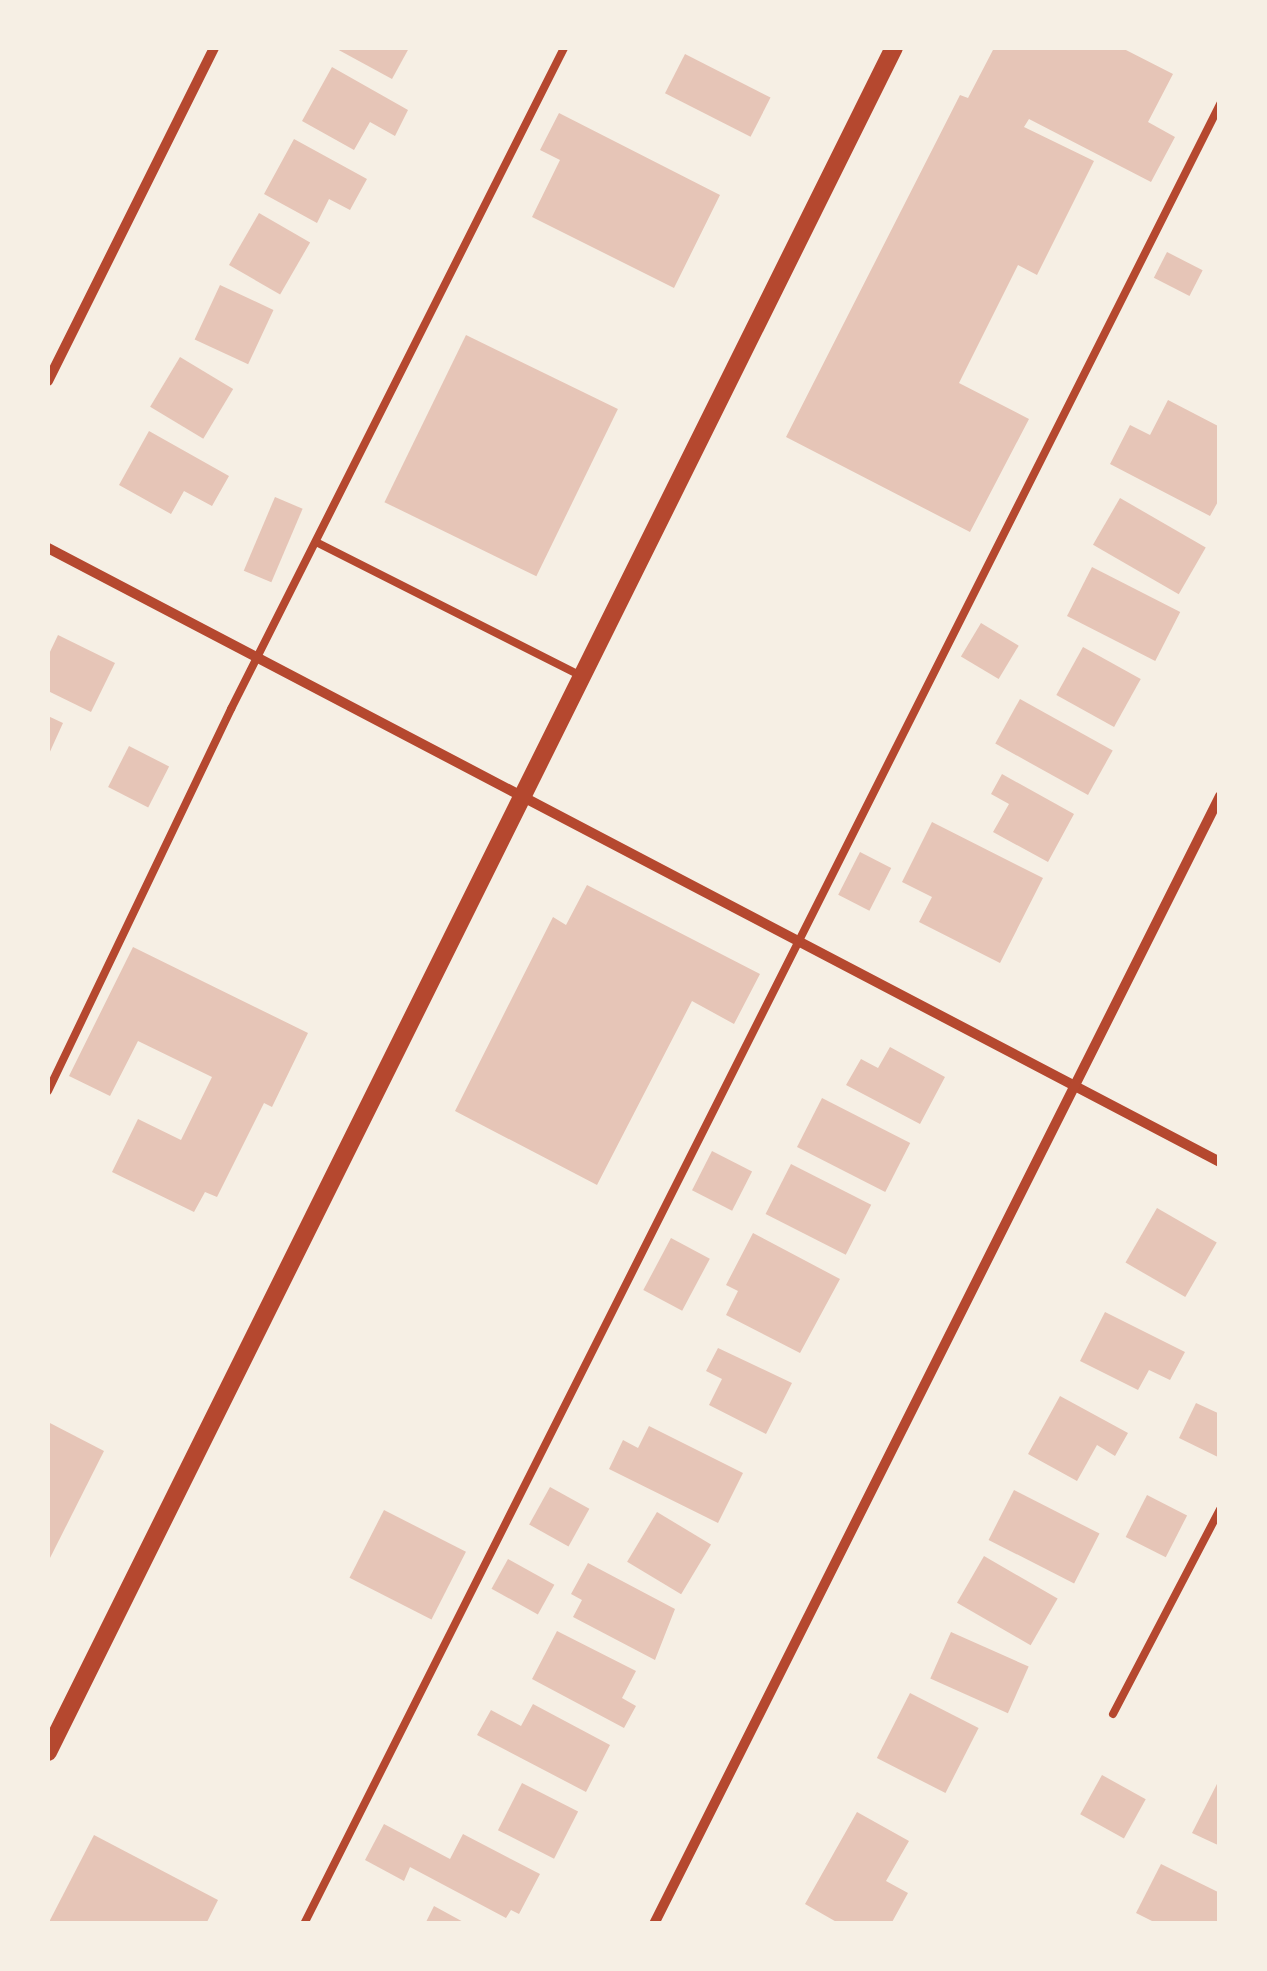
<!DOCTYPE html>
<html>
<head>
<meta charset="utf-8">
<style>
  body { margin:0 }
  #map { position:relative; width:1267px; height:1971px; overflow:hidden; background:#f6efe4; font-family:Ubuntu,sans-serif }
  div>[style] { position:absolute }
  [style*='--x'] { left:calc(var(--x)*1px); top:calc(var(--y)*1px); width:calc(var(--w)*1px); rotate:calc(var(--a)*1deg) }
  .building>* { inset:0; background:#e6c5b7; transform-origin:0 0 }
  .service>* { height:8px; margin:-4px; padding:0 4px; transform-origin:4px; border-radius:4px; background:#b5482f }
  .minor>* { height:10px; margin:-5px; padding:0 5px; transform-origin:5px; border-radius:5px; background:#b5482f }
  .tertiary>* { height:18px; margin:-9px; padding:0 9px; transform-origin:9px; border-radius:9px; background:#b5482f }
  span { translate:-50% -50%; white-space:nowrap; text-align:center; line-height:1.15; -webkit-text-stroke:10px #f6efe4; paint-order:stroke }
  .frame { position:absolute; inset:0; border:50px solid #f6efe4; pointer-events:none }
</style>
</head>
<body>
<div id="map">
  <div class="building">
    <i style="clip-path:polygon(335px 48px,409px 48px,392px 79px)"></i>
    <i style="clip-path:polygon(994px 48px,1122px 48px,1173px 74px,1148px 122px,1175px 137px,1151px 182px,1029px 119px,1024px 127px,1094px 161px,1037px 275px,1018px 265px,959px 383px,1029px 419px,970px 532px,786px 437px,960px 95px,968px 98px)"></i>
    <i style="left:685px;top:54px;width:96px;height:44px;rotate:27deg"></i>
    <i style="clip-path:polygon(332px 67px,408px 110px,395px 136px,370px 122px,354px 150px,302px 121px)"></i>
    <i style="clip-path:polygon(559px 113px,720px 195px,674px 288px,532px 217px,560px 160px,540px 150px)"></i>
    <i style="clip-path:polygon(294px 139px,367px 179px,350px 210px,329px 199px,317px 223px,264px 194px)"></i>
    <i style="left:259px;top:213px;width:59px;height:60px;rotate:30deg"></i>
    <i style="left:1167px;top:252px;width:40px;height:29px;rotate:27deg"></i>
    <i style="left:220px;top:285px;width:59px;height:60px;rotate:25deg"></i>
    <i style="left:466px;top:335px;width:169px;height:186px;rotate:26deg"></i>
    <i style="left:180px;top:357px;width:62px;height:58px;rotate:31deg"></i>
    <i style="clip-path:polygon(1168px 400px,1220px 427px,1220px 498px,1210px 516px,1110px 464px,1130px 425px,1150px 435px)"></i>
    <i style="clip-path:polygon(149px 431px,229px 476px,212px 506px,184px 491px,171px 514px,119px 485px)"></i>
    <i style="left:275px;top:497px;width:30px;height:80px;rotate:23deg"></i>
    <i style="left:1120px;top:498px;width:99px;height:54px;rotate:30deg"></i>
    <i style="left:1092px;top:567px;width:99px;height:55px;rotate:27deg"></i>
    <i style="left:981px;top:623px;width:44px;height:39px;rotate:31deg"></i>
    <i style="clip-path:polygon(58px 635px,115px 663px,91px 712px,48px 691px,48px 656px)"></i>
    <i style="left:1083px;top:647px;width:66px;height:55px;rotate:29deg"></i>
    <i style="left:1020px;top:699px;width:106px;height:51px;rotate:29deg"></i>
    <i style="clip-path:polygon(48px 716px,63px 723px,48px 756px)"></i>
    <i style="left:129px;top:746px;width:45px;height:46px;rotate:27deg"></i>
    <i style="clip-path:polygon(1002px 774px,1074px 814px,1048px 862px,993px 832px,1009px 804px,991px 794px)"></i>
    <i style="clip-path:polygon(932px 822px,1043px 878px,1000px 963px,919px 922px,932px 897px,902px 882px)"></i>
    <i style="left:860px;top:852px;width:35px;height:48px;rotate:27deg"></i>
    <i style="clip-path:polygon(587px 885px,760px 974px,734px 1024px,692px 1001px,597px 1185px,455px 1111px,553px 917px,566px 925px)"></i>
    <i style="clip-path:polygon(133px 947px,308px 1033px,272px 1107px,264px 1103px,217px 1197px,205px 1192px,194px 1212px,112px 1172px,138px 1119px,181px 1140px,212px 1077px,138px 1041px,110px 1096px,69px 1076px)"></i>
    <i style="clip-path:polygon(890px 1047px,945px 1077px,920px 1124px,846px 1085px,861px 1059px,878px 1068px)"></i>
    <i style="left:822px;top:1098px;width:99px;height:55px;rotate:27deg"></i>
    <i style="left:712px;top:1151px;width:45px;height:44px;rotate:27deg"></i>
    <i style="left:791px;top:1164px;width:90px;height:56px;rotate:27deg"></i>
    <i style="left:1157px;top:1208px;width:69px;height:63px;rotate:30deg"></i>
    <i style="clip-path:polygon(753px 1233px,840px 1279px,800px 1353px,726px 1315px,738px 1291px,726px 1285px)"></i>
    <i style="left:671px;top:1238px;width:44px;height:59px;rotate:28deg"></i>
    <i style="clip-path:polygon(1105px 1312px,1185px 1352px,1170px 1380px,1149px 1370px,1138px 1390px,1080px 1361px)"></i>
    <i style="clip-path:polygon(718px 1348px,792px 1383px,766px 1434px,709px 1405px,722px 1379px,706px 1371px)"></i>
    <i style="clip-path:polygon(1060px 1396px,1128px 1433px,1115px 1456px,1097px 1445px,1077px 1481px,1028px 1454px)"></i>
    <i style="clip-path:polygon(1196px 1403px,1220px 1414px,1220px 1458px,1179px 1438px)"></i>
    <i style="clip-path:polygon(48px 1422px,104px 1451px,48px 1562px)"></i>
    <i style="clip-path:polygon(649px 1426px,743px 1473px,718px 1523px,609px 1469px,623px 1440px,638px 1448px)"></i>
    <i style="left:550px;top:1487px;width:45px;height:43px;rotate:29deg"></i>
    <i style="left:1014px;top:1490px;width:96px;height:56px;rotate:27deg"></i>
    <i style="left:1147px;top:1495px;width:45px;height:47px;rotate:27deg"></i>
    <i style="left:384px;top:1510px;width:92px;height:76px;rotate:27deg"></i>
    <i style="left:657px;top:1512px;width:63px;height:58px;rotate:31deg"></i>
    <i style="left:984px;top:1556px;width:85px;height:54px;rotate:30deg"></i>
    <i style="left:508px;top:1559px;width:53px;height:34px;rotate:29deg"></i>
    <i style="clip-path:polygon(588px 1563px,675px 1609px,655px 1660px,573px 1617px,582px 1600px,571px 1594px)"></i>
    <i style="clip-path:polygon(557px 1631px,636px 1671px,622px 1698px,636px 1706px,624px 1728px,532px 1679px)"></i>
    <i style="left:951px;top:1632px;width:85px;height:51px;rotate:24deg"></i>
    <i style="left:910px;top:1693px;width:77px;height:73px;rotate:27deg"></i>
    <i style="clip-path:polygon(533px 1704px,610px 1745px,586px 1792px,477px 1735px,491px 1710px,521px 1726px)"></i>
    <i style="left:1102px;top:1775px;width:50px;height:45px;rotate:29deg"></i>
    <i style="clip-path:polygon(1220px 1778px,1220px 1846px,1192px 1833px)"></i>
    <i style="left:522px;top:1783px;width:63px;height:53px;rotate:27deg"></i>
    <i style="clip-path:polygon(857px 1812px,909px 1841px,886px 1881px,908px 1893px,891px 1924px,840px 1924px,805px 1904px)"></i>
    <i style="clip-path:polygon(384px 1824px,450px 1859px,463px 1834px,540px 1874px,519px 1914px,511px 1910px,506px 1918px,410px 1867px,404px 1881px,365px 1860px)"></i>
    <i style="clip-path:polygon(94px 1835px,218px 1900px,206px 1924px,48px 1924px)"></i>
    <i style="clip-path:polygon(1161px 1864px,1220px 1893px,1220px 1924px,1158px 1924px,1136px 1913px)"></i>
    <i style="clip-path:polygon(434px 1906px,467px 1924px,425px 1924px)"></i>
  </div>
  <div class="service">
    <i style="--x:316;--y:542;--w:295;--a:26.8"></i>
    <i style="--x:48;--y:1091;--w:424;--a:-64.4"></i>
    <i style="--x:231;--y:709;--w:740;--a:-63.26"></i>
    <i style="--x:1113;--y:1714;--w:231;--a:-62.4"></i>
    <i style="--x:304;--y:1924;--w:2038;--a:-63.28"></i>
  </div>
  <div class="minor">
    <i style="--x:48;--y:381;--w:372;--a:-63.5"></i>
    <i style="--x:48;--y:548;--w:1323;--a:27.65"></i>
    <i style="--x:654;--y:1924;--w:1262;--a:-63.35"></i>
  </div>
  <div class="tertiary">
    <i style="--x:48;--y:1752;--w:1902;--a:-63.6"></i>
  </div>
  <div class="frame"></div>
</div>
</body>
</html>
